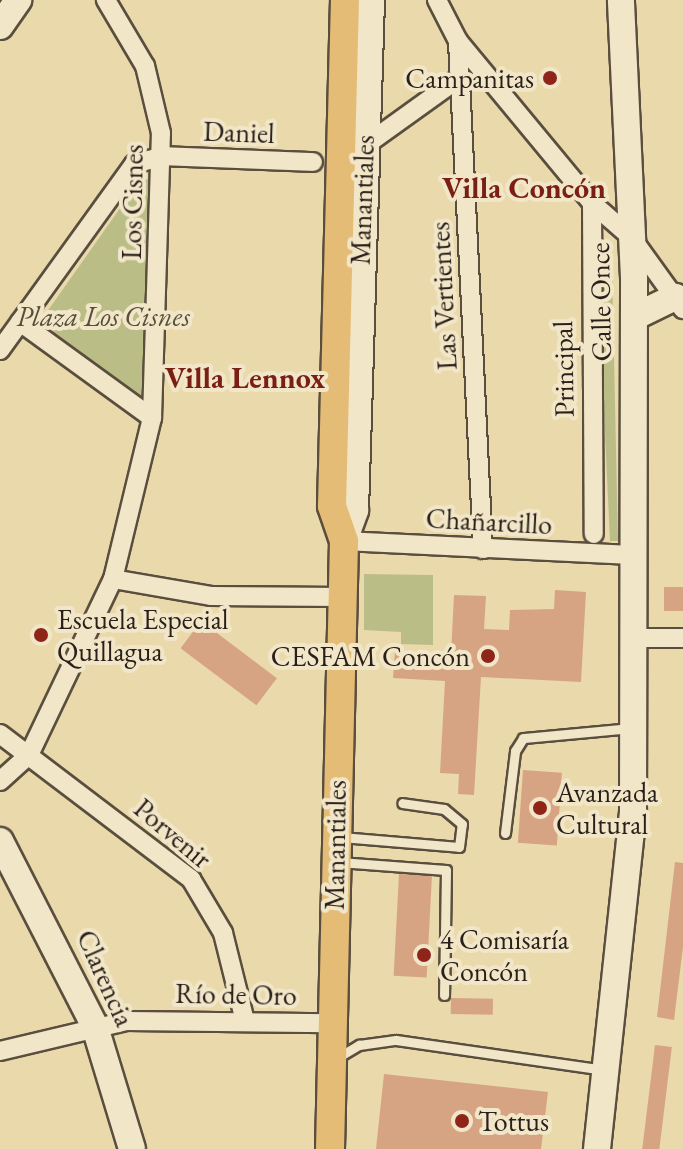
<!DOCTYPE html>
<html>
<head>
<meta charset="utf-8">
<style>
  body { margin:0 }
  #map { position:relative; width:683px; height:1149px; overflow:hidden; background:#e9d9ab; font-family:"EB Garamond",serif }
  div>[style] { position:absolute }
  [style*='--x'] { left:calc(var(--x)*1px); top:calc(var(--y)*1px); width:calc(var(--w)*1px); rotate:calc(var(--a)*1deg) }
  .green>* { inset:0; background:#babe86 }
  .building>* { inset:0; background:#d7a483; transform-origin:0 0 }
  .roads { filter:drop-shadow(2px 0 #5a4e3e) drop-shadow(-2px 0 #5a4e3e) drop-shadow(0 2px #5a4e3e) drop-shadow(0 -2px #5a4e3e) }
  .lane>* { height:9px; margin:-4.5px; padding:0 4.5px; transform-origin:4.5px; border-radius:4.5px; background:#f1e6c8 }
  .street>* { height:18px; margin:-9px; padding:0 9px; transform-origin:9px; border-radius:9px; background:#f1e6c8 }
  .secondary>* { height:26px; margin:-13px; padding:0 13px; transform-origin:13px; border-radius:13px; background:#f1e6c8 }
  .primary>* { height:28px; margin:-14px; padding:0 14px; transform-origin:14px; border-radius:14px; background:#e4bc76 }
  .dots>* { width:22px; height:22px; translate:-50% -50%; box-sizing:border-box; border:4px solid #f1e6c8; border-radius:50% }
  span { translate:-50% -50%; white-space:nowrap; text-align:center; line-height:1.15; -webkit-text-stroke:8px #f1e6c8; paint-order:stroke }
  .poi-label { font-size:28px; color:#2a1f19 }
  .right { translate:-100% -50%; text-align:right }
  .left { translate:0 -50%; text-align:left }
  .street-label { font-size:28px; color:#2a1f19 }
  .park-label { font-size:28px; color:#554f3a; font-style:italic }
  .neighbourhood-label { font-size:30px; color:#7a1f14; font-weight:700 }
</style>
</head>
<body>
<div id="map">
  <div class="green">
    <i style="clip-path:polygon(150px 179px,158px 183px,149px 393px,135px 400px,37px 326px,140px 180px)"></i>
    <i style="clip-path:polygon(596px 241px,612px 266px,618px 541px,610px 541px)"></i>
    <i style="clip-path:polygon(364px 574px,433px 575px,433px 645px,401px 644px,401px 632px,364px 630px)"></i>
  </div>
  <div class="building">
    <i style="left:664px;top:587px;width:19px;height:24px"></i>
    <i style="clip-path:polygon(555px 590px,586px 592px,581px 682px,481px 677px,474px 795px,458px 794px,459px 774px,440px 773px,445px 681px,393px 678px,395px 652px,451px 654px,454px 595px,486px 596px,484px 629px,509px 630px,510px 610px,554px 609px)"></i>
    <i style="left:201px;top:621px;width:95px;height:34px;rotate:37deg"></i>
    <i style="left:523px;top:770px;width:39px;height:73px;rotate:4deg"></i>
    <i style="clip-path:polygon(675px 862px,683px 863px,683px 947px,674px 1020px,657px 1017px)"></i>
    <i style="left:399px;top:874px;width:33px;height:102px;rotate:3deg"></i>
    <i style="left:451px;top:998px;width:42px;height:16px;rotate:1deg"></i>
    <i style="left:655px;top:1045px;width:17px;height:105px;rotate:7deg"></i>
    <i style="clip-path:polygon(384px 1074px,548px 1092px,541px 1149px,376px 1149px)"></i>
  </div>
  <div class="roads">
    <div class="lane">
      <i style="--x:505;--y:833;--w:83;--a:-83"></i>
      <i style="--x:515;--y:751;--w:15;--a:-58"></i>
      <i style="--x:523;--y:738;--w:107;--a:-5.3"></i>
      <i style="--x:341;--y:837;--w:118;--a:4.8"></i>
      <i style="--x:459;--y:847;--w:23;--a:-83"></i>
      <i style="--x:462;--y:824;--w:23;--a:-140"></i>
      <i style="--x:444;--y:809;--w:42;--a:-171.9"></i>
      <i style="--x:339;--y:862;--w:107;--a:4.3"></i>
      <i style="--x:446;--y:870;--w:125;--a:90.9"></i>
      <i style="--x:337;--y:1058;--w:26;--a:-31"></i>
      <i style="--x:359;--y:1045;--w:37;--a:-8"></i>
      <i style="--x:396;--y:1040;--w:209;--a:8.2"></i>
    </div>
    <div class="street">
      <i style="--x:437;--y:0;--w:46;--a:62.9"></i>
      <i style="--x:458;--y:41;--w:210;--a:50.4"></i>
      <i style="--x:592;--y:203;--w:52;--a:41.1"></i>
      <i style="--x:631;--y:237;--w:89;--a:54.2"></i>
      <i style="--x:458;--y:41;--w:509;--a:87.18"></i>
      <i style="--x:363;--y:147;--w:118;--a:-35.7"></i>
      <i style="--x:592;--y:203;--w:331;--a:89.7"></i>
      <i style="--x:20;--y:322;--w:163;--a:36"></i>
      <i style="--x:0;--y:350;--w:229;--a:-54.2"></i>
      <i style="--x:134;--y:164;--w:30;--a:-15"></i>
      <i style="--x:163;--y:156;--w:150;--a:2.3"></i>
      <i style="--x:344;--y:541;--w:288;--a:2.8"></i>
      <i style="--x:113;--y:579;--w:99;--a:9.8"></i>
      <i style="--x:211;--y:596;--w:131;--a:0.4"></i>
      <i style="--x:631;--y:638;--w:52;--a:0"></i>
      <i style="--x:0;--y:734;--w:240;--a:37.2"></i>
      <i style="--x:191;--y:879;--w:63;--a:59.3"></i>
      <i style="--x:223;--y:933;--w:91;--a:76"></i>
      <i style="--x:0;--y:781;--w:39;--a:-42"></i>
      <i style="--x:29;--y:755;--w:195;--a:-64.5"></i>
      <i style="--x:113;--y:579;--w:166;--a:-76.4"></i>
      <i style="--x:152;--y:418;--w:285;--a:-88.2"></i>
      <i style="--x:161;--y:133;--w:69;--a:-103.4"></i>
      <i style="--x:145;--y:66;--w:77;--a:-120.6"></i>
      <i style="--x:0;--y:1051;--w:130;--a:-13.3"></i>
      <i style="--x:127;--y:1021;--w:204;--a:0.6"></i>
    </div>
    <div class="secondary">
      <i style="--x:0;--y:26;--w:32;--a:-55"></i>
      <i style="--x:634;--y:317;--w:46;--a:-26"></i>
      <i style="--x:344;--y:541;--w:33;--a:-70"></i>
      <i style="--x:355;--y:510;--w:510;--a:-88.2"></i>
      <i style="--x:0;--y:841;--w:209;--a:62.9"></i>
      <i style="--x:95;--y:1027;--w:127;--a:73.1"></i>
      <i style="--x:597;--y:1149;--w:338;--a:-83.9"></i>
      <i style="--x:633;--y:813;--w:535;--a:-89.89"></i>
      <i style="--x:634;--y:278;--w:278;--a:-92.7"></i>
    </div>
    <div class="primary">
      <i style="--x:330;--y:1149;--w:608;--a:-88.68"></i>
      <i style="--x:344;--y:541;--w:37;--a:-109"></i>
      <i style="--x:332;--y:506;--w:506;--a:-88.53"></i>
    </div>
  </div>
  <div class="dots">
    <i style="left:550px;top:78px;background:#8f2418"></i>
    <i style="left:41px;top:635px;background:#8f2418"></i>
    <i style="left:488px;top:656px;background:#8f2418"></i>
    <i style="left:540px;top:808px;background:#8f2418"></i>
    <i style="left:424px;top:955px;background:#8f2418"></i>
    <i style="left:462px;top:1121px;background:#8f2418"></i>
  </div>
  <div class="poi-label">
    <span class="right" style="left:534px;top:78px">Campanitas</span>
    <span class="left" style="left:57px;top:635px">Escuela Especial<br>Quillagua</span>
    <span class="right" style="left:470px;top:656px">CESFAM Concón</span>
    <span class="left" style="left:556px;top:808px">Avanzada<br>Cultural</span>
    <span class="left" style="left:440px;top:955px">4 Comisaría<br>Concón</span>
    <span class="left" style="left:478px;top:1121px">Tottus</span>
  </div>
  <div class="street-label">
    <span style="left:239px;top:132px;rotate:2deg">Daniel</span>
    <span style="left:362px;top:200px;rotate:-88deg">Manantiales</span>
    <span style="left:132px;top:202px;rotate:-89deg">Los Cisnes</span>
    <span style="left:443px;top:296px;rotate:-93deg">Las Vertientes</span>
    <span style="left:600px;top:302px;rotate:-91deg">Calle Once</span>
    <span style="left:563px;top:369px;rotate:-91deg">Principal</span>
    <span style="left:489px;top:521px;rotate:3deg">Chañarcillo</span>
    <span style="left:173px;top:833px;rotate:40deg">Porvenir</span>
    <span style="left:335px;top:845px;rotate:-89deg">Manantiales</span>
    <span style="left:106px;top:978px;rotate:66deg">Clarencia</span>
    <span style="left:236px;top:994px;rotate:1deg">Río de Oro</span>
  </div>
  <div class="park-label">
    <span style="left:103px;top:316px">Plaza Los Cisnes</span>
  </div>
  <div class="neighbourhood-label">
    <span style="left:524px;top:188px">Villa Concón</span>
    <span style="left:245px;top:378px">Villa Lennox</span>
  </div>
</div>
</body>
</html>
